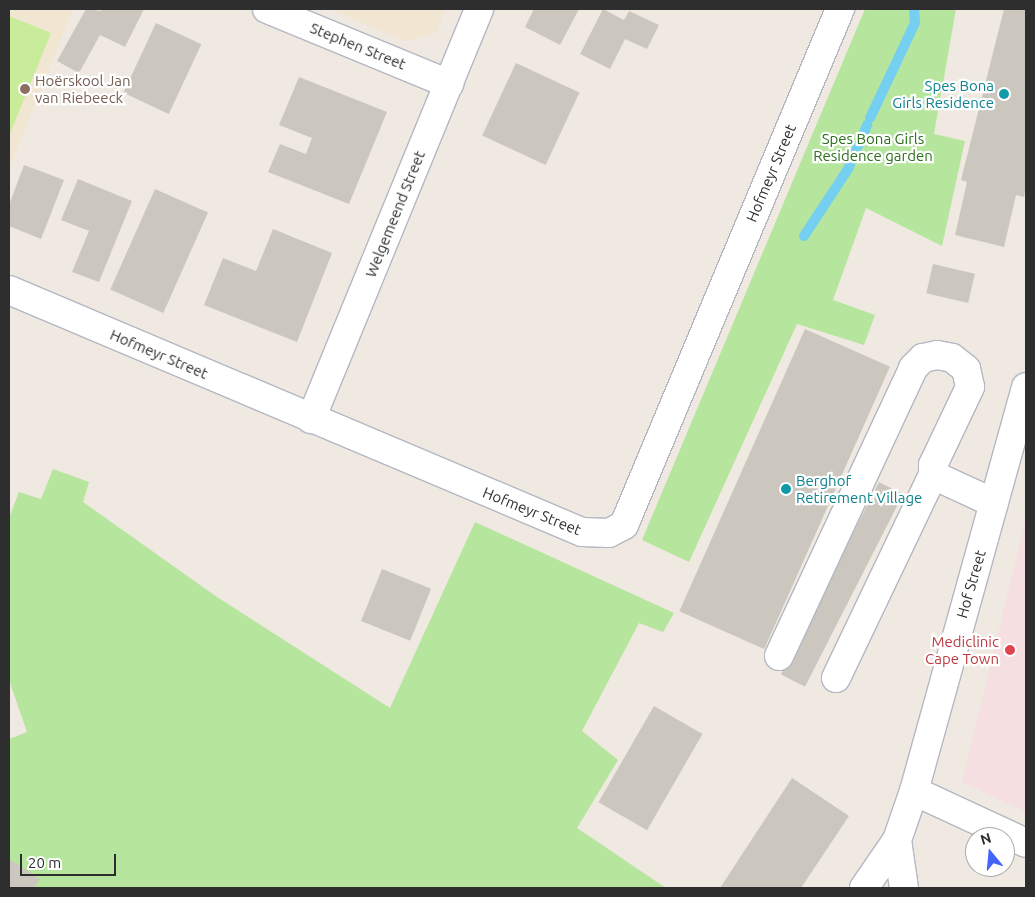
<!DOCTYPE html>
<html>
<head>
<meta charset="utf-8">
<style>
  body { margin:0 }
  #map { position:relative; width:1035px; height:897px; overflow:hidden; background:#efe9e1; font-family:Ubuntu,sans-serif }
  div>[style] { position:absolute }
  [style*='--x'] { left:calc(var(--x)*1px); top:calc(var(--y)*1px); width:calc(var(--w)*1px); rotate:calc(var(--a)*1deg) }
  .education>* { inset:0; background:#f0e6d1 }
  .medical>* { inset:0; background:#f5dfe0 }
  .green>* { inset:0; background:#b6e59e }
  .pitch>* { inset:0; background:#c9ec9a }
  .stream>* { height:10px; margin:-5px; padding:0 5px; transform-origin:5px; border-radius:5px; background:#75cff0 }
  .building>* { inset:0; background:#cbc7bf; transform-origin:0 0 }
  .roads { filter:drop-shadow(1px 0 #b4b7c1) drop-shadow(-1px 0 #b4b7c1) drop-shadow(0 1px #b4b7c1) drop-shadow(0 -1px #b4b7c1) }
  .minor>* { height:28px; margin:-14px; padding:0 14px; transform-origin:14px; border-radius:14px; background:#fff }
  .dots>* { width:14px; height:14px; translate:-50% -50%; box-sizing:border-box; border:2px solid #fff; border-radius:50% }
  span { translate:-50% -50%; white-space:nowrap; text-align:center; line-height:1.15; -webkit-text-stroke:4.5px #fff; paint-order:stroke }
  .street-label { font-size:15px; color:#2e2e2e }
  .education-label { font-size:15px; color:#785e54 }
  .left { translate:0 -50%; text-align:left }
  .culture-label { font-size:15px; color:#0d838f }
  .right { translate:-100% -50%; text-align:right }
  .park-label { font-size:15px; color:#2c6e1b }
  .health-label { font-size:15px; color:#be3a42 }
  .frame { position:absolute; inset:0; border:10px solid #2e2e2e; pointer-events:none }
  .north { position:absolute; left:965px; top:827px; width:50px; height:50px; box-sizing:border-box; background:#fff; border:1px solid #ababab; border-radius:50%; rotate:343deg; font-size:14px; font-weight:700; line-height:20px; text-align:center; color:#2e2e2e }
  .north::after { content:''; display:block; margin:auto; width:18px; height:22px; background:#4264fb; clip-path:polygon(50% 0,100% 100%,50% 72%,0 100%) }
  .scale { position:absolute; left:20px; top:854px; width:96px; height:22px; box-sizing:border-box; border:2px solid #2e2e2e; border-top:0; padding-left:6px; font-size:15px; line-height:18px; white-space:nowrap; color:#2e2e2e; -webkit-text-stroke:4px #fff; paint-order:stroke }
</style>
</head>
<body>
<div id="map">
  <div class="education">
    <i style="clip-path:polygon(9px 9px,73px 9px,9px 169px)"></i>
    <i style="clip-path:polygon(331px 9px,446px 9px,436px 33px,404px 41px)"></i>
  </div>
  <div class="medical">
    <i style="clip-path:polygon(1026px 518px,1026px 812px,962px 782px)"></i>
  </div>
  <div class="green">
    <i style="clip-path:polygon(865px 9px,956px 9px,934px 134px,965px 141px,942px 246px,866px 208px,833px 300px,875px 315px,864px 345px,797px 324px,689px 562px,642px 540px)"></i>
    <i style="clip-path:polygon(53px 469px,89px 482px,83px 502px,217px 597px,390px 708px,475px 522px,674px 613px,663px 632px,639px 623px,582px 731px,618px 760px,577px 828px,666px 888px,9px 888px,9px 739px,27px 732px,9px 680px,9px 518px,19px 492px,41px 499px)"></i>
  </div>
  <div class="pitch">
    <i style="clip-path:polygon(9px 16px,51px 33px,9px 136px)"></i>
  </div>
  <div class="stream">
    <i style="--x:870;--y:118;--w:105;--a:-64.7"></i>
    <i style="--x:915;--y:23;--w:14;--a:-94"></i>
    <i style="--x:804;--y:236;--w:80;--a:-56.7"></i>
    <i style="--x:848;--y:169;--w:48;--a:-66.6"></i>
  </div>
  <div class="building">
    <i style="clip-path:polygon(86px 9px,101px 11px,103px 9px,144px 9px,125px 47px,100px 35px,79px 73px,57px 61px)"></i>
    <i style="clip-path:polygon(534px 9px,579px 9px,560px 45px,525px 27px)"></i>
    <i style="clip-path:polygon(603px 9px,624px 20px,629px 11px,659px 25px,647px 49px,625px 39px,610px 69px,580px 54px)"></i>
    <i style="clip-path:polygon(1004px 9px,1026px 9px,1026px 185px,1024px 197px,1016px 195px,1004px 247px,955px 235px,967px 182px,961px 180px)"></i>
    <i style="left:156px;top:23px;width:50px;height:77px;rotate:25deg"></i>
    <i style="left:516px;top:63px;width:70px;height:80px;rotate:25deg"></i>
    <i style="clip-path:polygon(299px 77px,387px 112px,349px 204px,268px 172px,280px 144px,306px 154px,312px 138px,279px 125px)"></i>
    <i style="clip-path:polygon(24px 165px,64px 180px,41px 239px,9px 226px,9px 205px)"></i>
    <i style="clip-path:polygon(78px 179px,132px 201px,99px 282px,72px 272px,89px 231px,61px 220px)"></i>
    <i style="left:155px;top:189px;width:58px;height:110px;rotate:24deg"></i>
    <i style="clip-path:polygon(273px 229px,332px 253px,297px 342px,204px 305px,223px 258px,256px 271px)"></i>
    <i style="left:933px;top:264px;width:43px;height:30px;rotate:13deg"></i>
    <i style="left:805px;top:329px;width:93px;height:309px;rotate:24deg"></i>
    <i style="left:879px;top:482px;width:27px;height:216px;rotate:27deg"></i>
    <i style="left:382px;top:569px;width:53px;height:56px;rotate:22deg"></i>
    <i style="left:654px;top:706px;width:56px;height:111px;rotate:30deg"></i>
    <i style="clip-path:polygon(792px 778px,849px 816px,801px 888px,720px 888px)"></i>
    <i style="clip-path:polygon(9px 859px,40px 879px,34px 888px,9px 888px)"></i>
  </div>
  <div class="roads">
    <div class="minor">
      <i style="--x:267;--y:9;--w:197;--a:22.4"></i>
      <i style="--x:9;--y:290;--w:622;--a:22.9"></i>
      <i style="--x:582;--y:532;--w:27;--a:2"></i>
      <i style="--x:609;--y:533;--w:17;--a:-28"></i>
      <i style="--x:624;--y:525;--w:8;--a:-67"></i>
      <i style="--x:627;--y:518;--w:552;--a:-67.29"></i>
      <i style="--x:311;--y:419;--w:443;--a:-67.7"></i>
      <i style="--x:779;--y:656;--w:318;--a:-65"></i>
      <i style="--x:913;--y:368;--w:14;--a:-45"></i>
      <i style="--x:923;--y:358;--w:14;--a:-12"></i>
      <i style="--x:937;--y:355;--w:15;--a:11"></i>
      <i style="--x:952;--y:358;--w:18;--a:38"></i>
      <i style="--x:966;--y:369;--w:18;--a:77"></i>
      <i style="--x:970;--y:387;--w:86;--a:115.4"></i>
      <i style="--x:933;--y:465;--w:10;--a:90"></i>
      <i style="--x:933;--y:475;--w:67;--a:24.7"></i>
      <i style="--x:836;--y:678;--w:225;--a:-64.5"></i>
      <i style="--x:914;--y:791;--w:123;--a:24.9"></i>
      <i style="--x:897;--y:840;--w:49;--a:81.7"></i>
      <i style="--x:864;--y:888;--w:58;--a:-55.5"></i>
      <i style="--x:897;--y:840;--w:52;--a:-70.9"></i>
      <i style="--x:914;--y:791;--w:419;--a:-74.5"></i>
    </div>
  </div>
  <div class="dots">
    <i style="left:25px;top:89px;background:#8d6e63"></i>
    <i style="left:1004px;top:94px;background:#0f9aa8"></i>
    <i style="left:786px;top:489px;background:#0f9aa8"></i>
    <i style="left:1010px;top:650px;background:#e0444e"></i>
  </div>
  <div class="street-label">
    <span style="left:358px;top:46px;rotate:22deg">Stephen Street</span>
    <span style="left:771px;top:173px;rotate:-67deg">Hofmeyr Street</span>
    <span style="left:395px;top:214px;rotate:-68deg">Welgemeend Street</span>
    <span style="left:159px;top:354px;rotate:23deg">Hofmeyr Street</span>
    <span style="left:532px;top:511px;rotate:22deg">Hofmeyr Street</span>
    <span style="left:971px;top:584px;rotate:-74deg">Hof Street</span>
  </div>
  <div class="education-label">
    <span class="left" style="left:35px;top:89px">Hoërskool Jan<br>van Riebeeck</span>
  </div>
  <div class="culture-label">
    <span class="right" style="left:994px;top:94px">Spes Bona<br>Girls Residence</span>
    <span class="left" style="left:796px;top:489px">Berghof<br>Retirement Village</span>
  </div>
  <div class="park-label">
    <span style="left:873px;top:147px">Spes Bona Girls<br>Residence garden</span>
  </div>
  <div class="health-label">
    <span class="right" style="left:999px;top:650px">Mediclinic<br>Cape Town</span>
  </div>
  <div class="frame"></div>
  <div class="north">N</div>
  <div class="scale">20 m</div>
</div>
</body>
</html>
